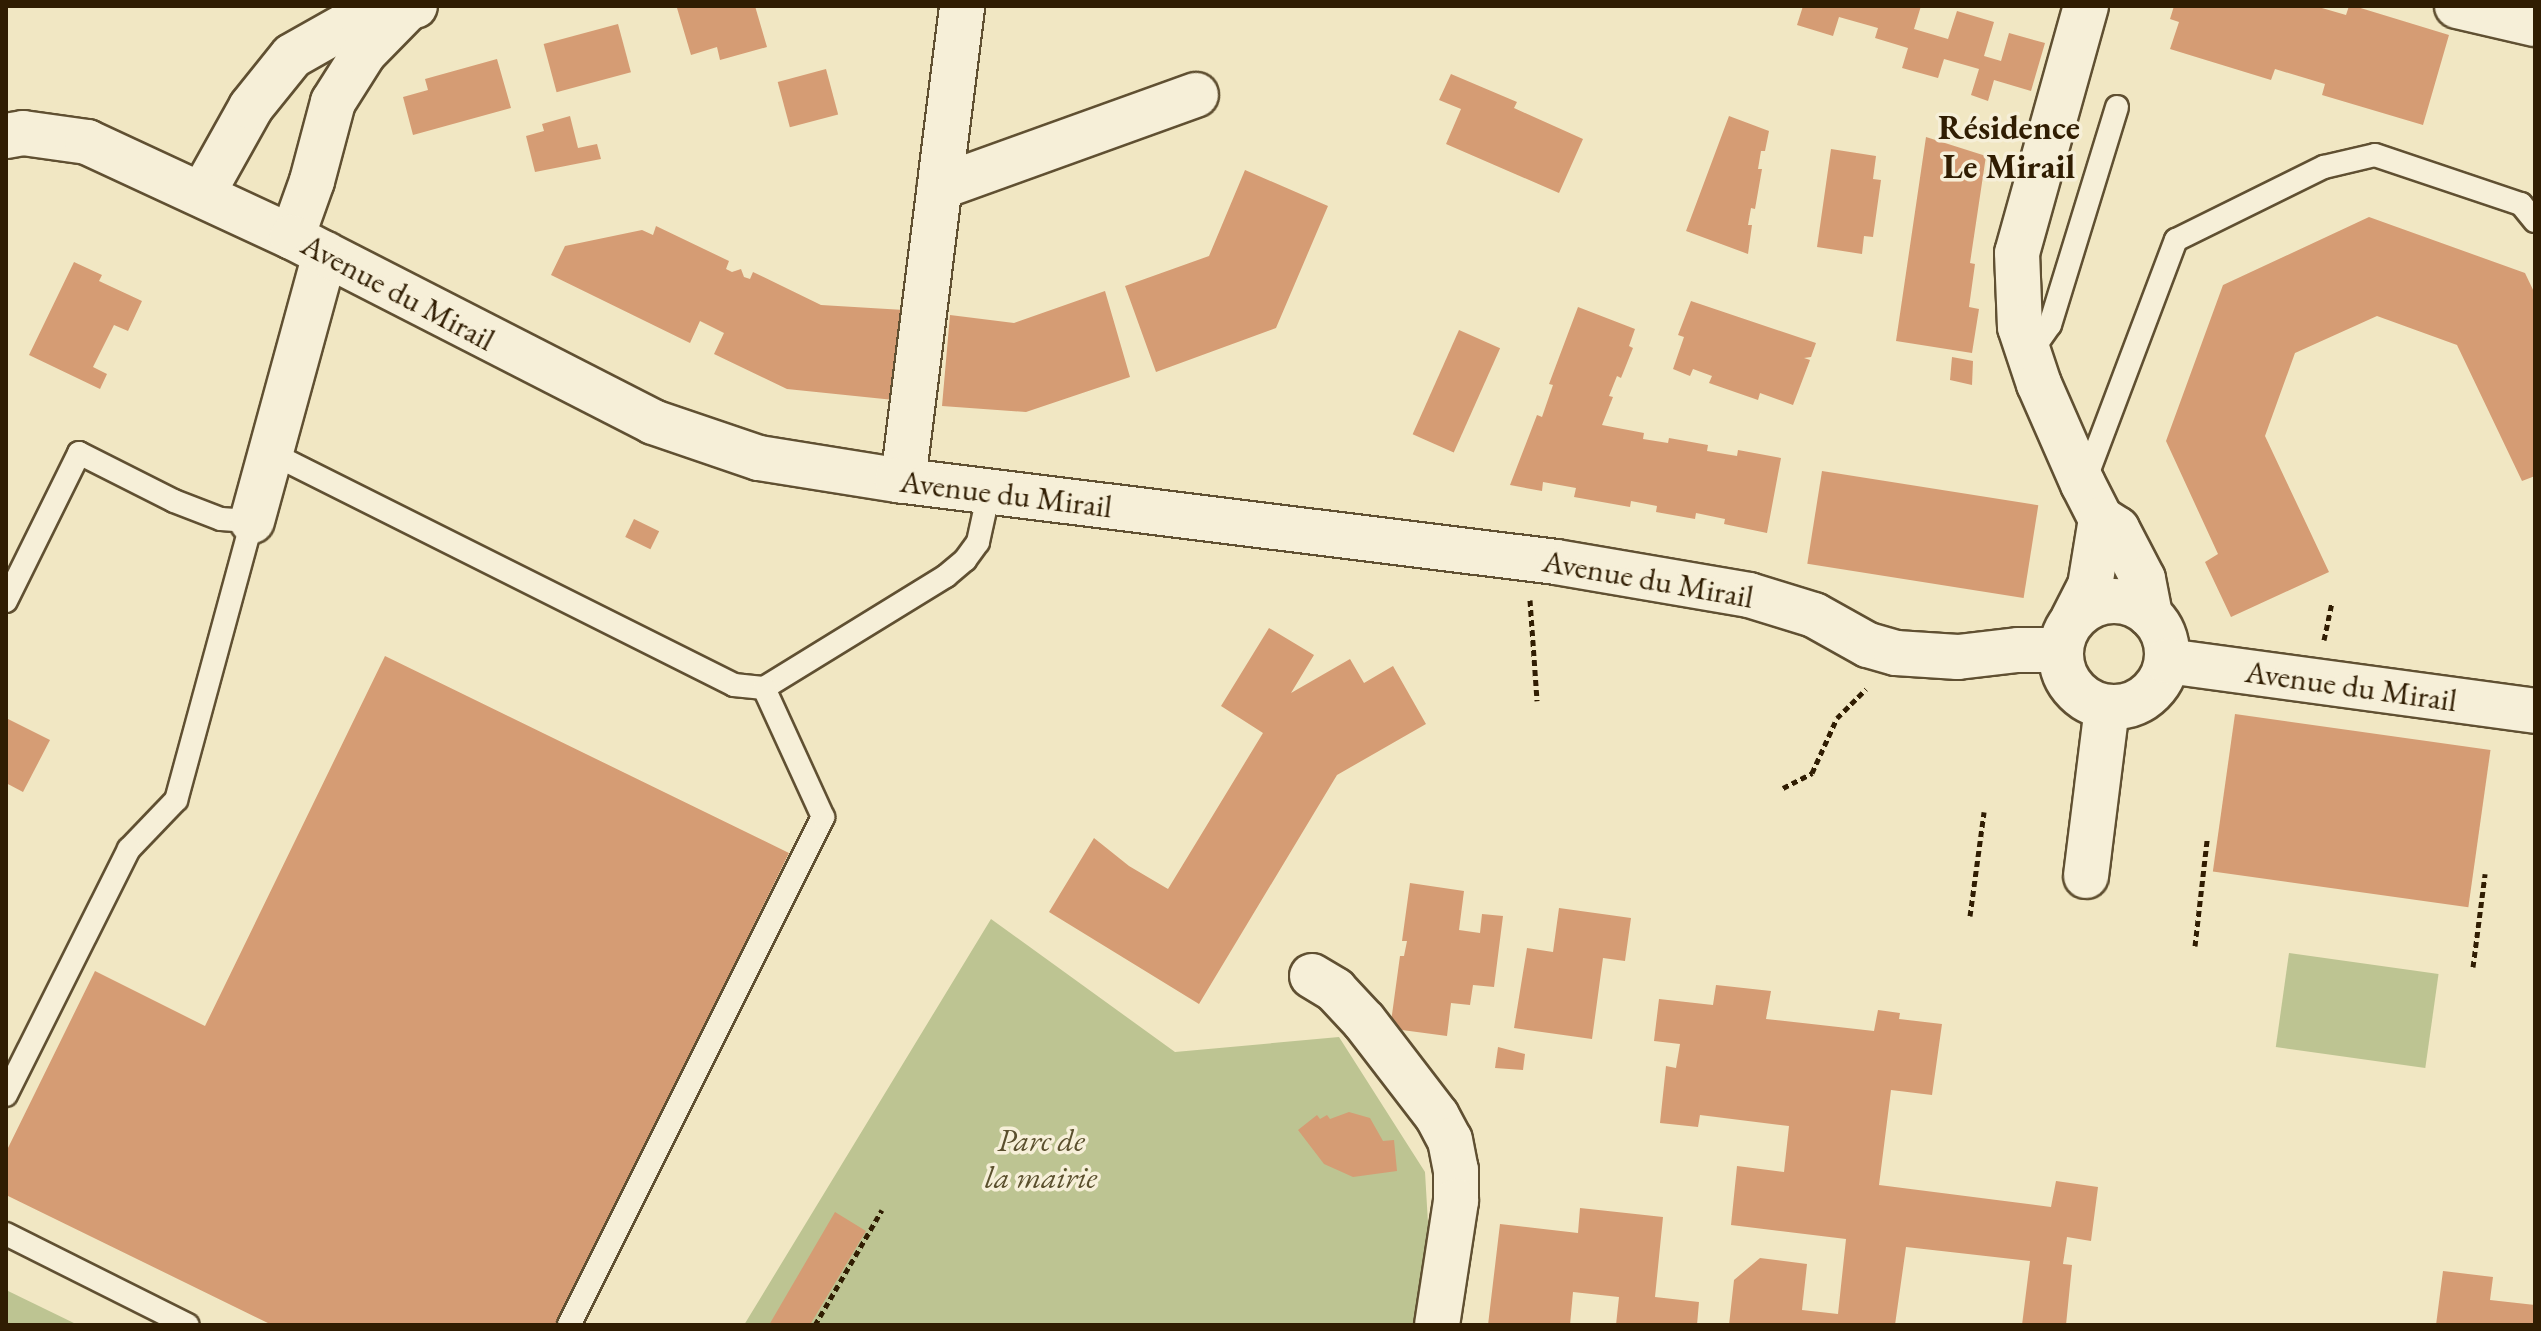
<!DOCTYPE html>
<html>
<head>
<meta charset="utf-8">
<style>
  body { margin:0 }
  #map { position:relative; width:2541px; height:1331px; overflow:hidden; background:#f1e7c3; font-family:"EB Garamond",serif }
  div>[style] { position:absolute }
  [style*='--x'] { left:calc(var(--x)*1px); top:calc(var(--y)*1px); width:calc(var(--w)*1px); rotate:calc(var(--a)*1deg) }
  .green>* { inset:0; background:#bdc492; transform-origin:0 0 }
  .building>* { inset:0; background:#d59c74; transform-origin:0 0 }
  .path>* { height:5px; margin-top:-2.5px; transform-origin:0; background:repeating-linear-gradient(90deg,#301d02 0 6px,transparent 0 10px) }
  .roads { filter:drop-shadow(2px 0 #605032) drop-shadow(-2px 0 #605032) drop-shadow(0 2px #605032) drop-shadow(0 -2px #605032) }
  .lane>* { height:22px; margin:-11px; padding:0 11px; transform-origin:11px; border-radius:11px; background:#f6efd8 }
  .street>* { height:44px; margin:-22px; padding:0 22px; transform-origin:22px; border-radius:22px; background:#f6efd8 }
  .secondary>* { height:44px; margin:-22px; padding:0 22px; transform-origin:22px; border-radius:22px; background:#f6efd8 }
  .secondary>.ring { margin:-22px; padding:0; box-sizing:content-box; background:none; border:44px solid #f6efd8; border-radius:50% }
  span { translate:-50% -50%; white-space:nowrap; text-align:center; line-height:1.15; -webkit-text-stroke:7px #f6efd8; paint-order:stroke }
  .street-label { font-size:32px; color:#301d02 }
  .park-label { font-size:32px; color:#5a4f2d; font-style:italic }
  .neighbourhood-label { font-size:34px; color:#301d02; font-weight:700 }
  .frame { position:absolute; inset:0; border:8px solid #301d02; pointer-events:none }
</style>
</head>
<body>
<div id="map">
  <div class="green">
    <i style="clip-path:polygon(991px 919px,1175px 1052px,1339px 1037px,1425px 1172px,1434px 1325px,744px 1325px)"></i>
    <i style="left:2289px;top:953px;width:151px;height:95px;rotate:8deg"></i>
    <i style="clip-path:polygon(6px 1290px,78px 1325px,6px 1325px)"></i>
  </div>
  <div class="building">
    <i style="clip-path:polygon(685px 6px,755px 6px,767px 47px,720px 60px,717px 47px,691px 55px,677px 8px)"></i>
    <i style="clip-path:polygon(1803px 6px,1921px 6px,1914px 29px,1948px 39px,1957px 11px,1994px 22px,1984px 56px,2001px 61px,2009px 33px,2045px 43px,2031px 91px,1994px 80px,1988px 101px,1971px 95px,1979px 69px,1944px 59px,1938px 78px,1902px 68px,1908px 48px,1875px 38px,1878px 28px,1839px 17px,1833px 36px,1797px 25px)"></i>
    <i style="clip-path:polygon(2174px 6px,2315px 6px,2346px 15px,2349px 6px,2354px 6px,2449px 35px,2423px 125px,2322px 95px,2325px 84px,2275px 69px,2271px 80px,2170px 49px,2179px 22px,2170px 19px)"></i>
    <i style="left:618px;top:24px;width:50px;height:77px;rotate:75deg"></i>
    <i style="clip-path:polygon(497px 59px,511px 108px,413px 135px,403px 97px,428px 90px,425px 79px)"></i>
    <i style="left:826px;top:69px;width:47px;height:50px;rotate:75deg"></i>
    <i style="clip-path:polygon(1451px 74px,1517px 102px,1514px 108px,1583px 139px,1559px 193px,1446px 144px,1461px 109px,1439px 100px)"></i>
    <i style="clip-path:polygon(570px 116px,578px 148px,597px 144px,601px 159px,535px 172px,526px 136px,544px 131px,542px 124px)"></i>
    <i style="clip-path:polygon(1729px 116px,1769px 131px,1765px 151px,1761px 151px,1758px 169px,1762px 169px,1755px 209px,1751px 208px,1748px 225px,1752px 225px,1748px 254px,1686px 231px)"></i>
    <i style="clip-path:polygon(1926px 137px,1986px 156px,1970px 263px,1975px 264px,1969px 307px,1979px 309px,1972px 353px,1896px 341px)"></i>
    <i style="clip-path:polygon(1831px 149px,1876px 156px,1873px 179px,1881px 180px,1873px 237px,1864px 236px,1862px 254px,1817px 247px)"></i>
    <i style="clip-path:polygon(1245px 170px,1328px 206px,1276px 328px,1156px 372px,1125px 286px,1209px 256px)"></i>
    <i style="clip-path:polygon(2369px 217px,2525px 273px,2535px 294px,2535px 476px,2522px 481px,2457px 345px,2377px 316px,2295px 353px,2265px 436px,2329px 572px,2231px 617px,2205px 562px,2218px 554px,2166px 441px,2223px 285px)"></i>
    <i style="clip-path:polygon(656px 226px,729px 261px,726px 269px,732px 272px,741px 269px,744px 277px,750px 279px,753px 272px,821px 305px,904px 310px,894px 400px,787px 389px,714px 354px,724px 333px,700px 321px,690px 343px,551px 275px,565px 246px,642px 230px,653px 235px)"></i>
    <i style="clip-path:polygon(74px 262px,102px 275px,99px 281px,142px 301px,128px 331px,114px 325px,93px 367px,107px 374px,100px 389px,29px 355px)"></i>
    <i style="clip-path:polygon(1105px 291px,1130px 377px,1026px 412px,942px 406px,950px 315px,1014px 323px)"></i>
    <i style="clip-path:polygon(1691px 301px,1816px 343px,1811px 357px,1804px 358px,1810px 360px,1793px 405px,1760px 393px,1758px 400px,1709px 383px,1712px 376px,1693px 369px,1690px 376px,1673px 369px,1684px 337px,1678px 335px)"></i>
    <i style="clip-path:polygon(1578px 307px,1635px 329px,1629px 346px,1633px 348px,1621px 378px,1617px 376px,1609px 396px,1613px 397px,1602px 425px,1644px 433px,1643px 439px,1668px 443px,1669px 438px,1708px 445px,1707px 451px,1737px 456px,1738px 450px,1781px 458px,1767px 533px,1724px 524px,1725px 519px,1696px 513px,1695px 519px,1656px 512px,1657px 506px,1631px 501px,1630px 507px,1574px 497px,1576px 488px,1543px 482px,1542px 491px,1510px 485px,1537px 415px,1542px 417px,1553px 385px,1549px 384px)"></i>
    <i style="left:1459px;top:330px;width:45px;height:114px;rotate:24deg"></i>
    <i style="clip-path:polygon(1952px 357px,1973px 361px,1972px 385px,1950px 380px)"></i>
    <i style="left:1822px;top:471px;width:219px;height:94px;rotate:9deg"></i>
    <i style="left:634px;top:519px;width:28px;height:20px;rotate:26deg"></i>
    <i style="clip-path:polygon(1269px 628px,1314px 655px,1291px 693px,1350px 659px,1364px 683px,1393px 666px,1426px 724px,1337px 775px,1199px 1004px,1049px 912px,1094px 838px,1129px 866px,1168px 889px,1263px 733px,1221px 706px)"></i>
    <i style="clip-path:polygon(385px 656px,789px 853px,557px 1325px,272px 1325px,6px 1195px,6px 1152px,95px 971px,205px 1026px)"></i>
    <i style="left:2235px;top:714px;width:258px;height:159px;rotate:8deg"></i>
    <i style="clip-path:polygon(6px 718px,50px 740px,23px 792px,6px 783px)"></i>
    <i style="clip-path:polygon(1410px 883px,1464px 891px,1459px 930px,1480px 933px,1482px 914px,1503px 916px,1494px 987px,1473px 985px,1470px 1005px,1451px 1003px,1447px 1036px,1402px 1030px,1391px 1022px,1400px 956px,1404px 956px,1407px 941px,1402px 941px)"></i>
    <i style="clip-path:polygon(1559px 908px,1631px 918px,1625px 961px,1603px 958px,1592px 1039px,1514px 1028px,1527px 948px,1553px 952px)"></i>
    <i style="clip-path:polygon(1716px 985px,1771px 991px,1766px 1019px,1874px 1031px,1878px 1010px,1900px 1013px,1899px 1019px,1942px 1024px,1932px 1095px,1891px 1090px,1879px 1185px,2051px 1207px,2056px 1181px,2098px 1187px,2091px 1241px,2067px 1237px,2063px 1264px,2072px 1265px,2066px 1325px,2022px 1325px,2030px 1261px,1906px 1247px,1895px 1325px,1729px 1325px,1734px 1280px,1760px 1258px,1807px 1264px,1802px 1310px,1838px 1314px,1846px 1239px,1731px 1225px,1737px 1166px,1784px 1172px,1789px 1126px,1700px 1115px,1698px 1127px,1660px 1123px,1666px 1066px,1676px 1068px,1680px 1044px,1654px 1041px,1659px 999px,1713px 1005px)"></i>
    <i style="clip-path:polygon(1498px 1047px,1525px 1054px,1523px 1070px,1495px 1068px)"></i>
    <i style="clip-path:polygon(1349px 1112px,1370px 1118px,1383px 1141px,1394px 1140px,1397px 1171px,1353px 1177px,1324px 1164px,1298px 1130px,1317px 1115px,1320px 1119px,1327px 1115px,1330px 1119px)"></i>
    <i style="clip-path:polygon(1580px 1208px,1663px 1217px,1655px 1297px,1699px 1302px,1697px 1325px,1616px 1325px,1619px 1297px,1573px 1292px,1570px 1325px,1488px 1325px,1500px 1224px,1578px 1233px)"></i>
    <i style="clip-path:polygon(835px 1212px,866px 1231px,860px 1241px,810px 1325px,769px 1325px)"></i>
    <i style="clip-path:polygon(2443px 1271px,2493px 1277px,2490px 1300px,2535px 1305px,2535px 1325px,2436px 1325px)"></i>
  </div>
  <div class="path">
    <i style="--x:1530;--y:600;--w:101;--a:86"></i>
    <i style="--x:2324;--y:640;--w:39;--a:-78"></i>
    <i style="--x:1783;--y:788;--w:33;--a:-27"></i>
    <i style="--x:1812;--y:773;--w:60;--a:-65.6"></i>
    <i style="--x:1837;--y:718;--w:41;--a:-45"></i>
    <i style="--x:1970;--y:916;--w:105;--a:-82.3"></i>
    <i style="--x:2195;--y:946;--w:107;--a:-83.5"></i>
    <i style="--x:2473;--y:967;--w:94;--a:-82.6"></i>
    <i style="--x:815;--y:1325;--w:133;--a:-59.8"></i>
  </div>
  <div class="roads">
    <div class="lane">
      <i style="--x:2028;--y:356;--w:38;--a:-55"></i>
      <i style="--x:2050;--y:325;--w:228;--a:-72.9"></i>
      <i style="--x:269;--y:452;--w:520;--a:26.61"></i>
      <i style="--x:734;--y:685;--w:30;--a:6"></i>
      <i style="--x:764;--y:688;--w:214;--a:-31.6"></i>
      <i style="--x:946;--y:576;--w:25;--a:-40"></i>
      <i style="--x:965;--y:560;--w:22;--a:-54"></i>
      <i style="--x:978;--y:542;--w:51;--a:-77.6"></i>
      <i style="--x:2084;--y:483;--w:260;--a:-69.3"></i>
      <i style="--x:2176;--y:240;--w:165;--a:-26.3"></i>
      <i style="--x:2324;--y:167;--w:52;--a:-13.2"></i>
      <i style="--x:2375;--y:155;--w:154;--a:18.6"></i>
      <i style="--x:2521;--y:204;--w:22;--a:51"></i>
      <i style="--x:6;--y:601;--w:165;--a:-63.7"></i>
      <i style="--x:79;--y:453;--w:106;--a:26.8"></i>
      <i style="--x:174;--y:501;--w:50;--a:21"></i>
      <i style="--x:221;--y:519;--w:31;--a:4"></i>
      <i style="--x:252;--y:521;--w:289;--a:105.2"></i>
      <i style="--x:176;--y:800;--w:68;--a:133.8"></i>
      <i style="--x:129;--y:849;--w:275;--a:116.6"></i>
      <i style="--x:6;--y:1234;--w:203;--a:26.6"></i>
      <i style="--x:569;--y:1325;--w:568;--a:-63.43"></i>
      <i style="--x:823;--y:817;--w:142;--a:-114.6"></i>
    </div>
    <div class="street">
      <i style="--x:2086;--y:6;--w:256;--a:105.6"></i>
      <i style="--x:2017;--y:253;--w:74;--a:87.7"></i>
      <i style="--x:2020;--y:327;--w:60;--a:71.6"></i>
      <i style="--x:2039;--y:384;--w:109;--a:66.3"></i>
      <i style="--x:2083;--y:484;--w:39;--a:63"></i>
      <i style="--x:2101;--y:519;--w:19;--a:32"></i>
      <i style="--x:2117;--y:529;--w:56;--a:62.5"></i>
      <i style="--x:2143;--y:579;--w:37;--a:79"></i>
      <i style="--x:2457;--y:6;--w:80;--a:13"></i>
      <i style="--x:940;--y:187;--w:272;--a:-19.8"></i>
      <i style="--x:203;--y:193;--w:98;--a:-60.8"></i>
      <i style="--x:251;--y:107;--w:65;--a:-51.2"></i>
      <i style="--x:292;--y:56;--w:79;--a:-29.5"></i>
      <i style="--x:361;--y:17;--w:55;--a:-11.5"></i>
      <i style="--x:292;--y:237;--w:59;--a:-70.3"></i>
      <i style="--x:312;--y:181;--w:82;--a:-75.1"></i>
      <i style="--x:333;--y:102;--w:58;--a:-57.7"></i>
      <i style="--x:364;--y:53;--w:60;--a:-45.7"></i>
      <i style="--x:903;--y:481;--w:479;--a:-82.9"></i>
      <i style="--x:252;--y:521;--w:277;--a:-74.7"></i>
      <i style="--x:2073;--y:619;--w:37;--a:-63"></i>
      <i style="--x:2090;--y:586;--w:68;--a:-80.7"></i>
      <i style="--x:2086;--y:876;--w:170;--a:-82.9"></i>
      <i style="--x:1312;--y:976;--w:27;--a:31"></i>
      <i style="--x:1335;--y:990;--w:42;--a:46.9"></i>
      <i style="--x:1364;--y:1021;--w:120;--a:52.5"></i>
      <i style="--x:1437;--y:1116;--w:27;--a:62"></i>
      <i style="--x:1450;--y:1140;--w:31;--a:79"></i>
      <i style="--x:1456;--y:1170;--w:31;--a:90"></i>
      <i style="--x:1456;--y:1201;--w:125;--a:98.7"></i>
    </div>
    <div class="secondary">
      <i style="--x:6;--y:136;--w:17;--a:-10"></i>
      <i style="--x:23;--y:133;--w:65;--a:8"></i>
      <i style="--x:87;--y:142;--w:226;--a:24.9"></i>
      <i style="--x:292;--y:237;--w:406;--a:27.1"></i>
      <i style="--x:653;--y:422;--w:112;--a:18.8"></i>
      <i style="--x:759;--y:458;--w:140;--a:9.1"></i>
      <i style="--x:897;--y:480;--w:664;--a:7.09"></i>
      <i style="--x:1556;--y:562;--w:196;--a:9.7"></i>
      <i style="--x:1749;--y:595;--w:68;--a:17.1"></i>
      <i style="--x:1814;--y:615;--w:62;--a:29.1"></i>
      <i style="--x:1868;--y:645;--w:29;--a:16"></i>
      <i style="--x:1896;--y:653;--w:62;--a:3.7"></i>
      <i style="--x:1958;--y:657;--w:60;--a:-6.7"></i>
      <i style="--x:2018;--y:650;--w:43;--a:0"></i>
      <i class="ring" style="left:2061px;top:601px;width:62px;height:62px"></i>
      <i style="--x:2167;--y:661;--w:371;--a:7.7"></i>
    </div>
  </div>
  <div class="street-label">
    <span style="left:398px;top:292px;rotate:28deg">Avenue du Mirail</span>
    <span style="left:1006px;top:494px;rotate:7deg">Avenue du Mirail</span>
    <span style="left:1648px;top:579px;rotate:10deg">Avenue du Mirail</span>
    <span style="left:2351px;top:686px;rotate:8deg">Avenue du Mirail</span>
  </div>
  <div class="park-label">
    <span style="left:1041px;top:1159px">Parc de<br>la mairie</span>
  </div>
  <div class="neighbourhood-label">
    <span style="left:2009px;top:147px">Résidence<br>Le Mirail</span>
  </div>
  <div class="frame"></div>
</div>
</body>
</html>
